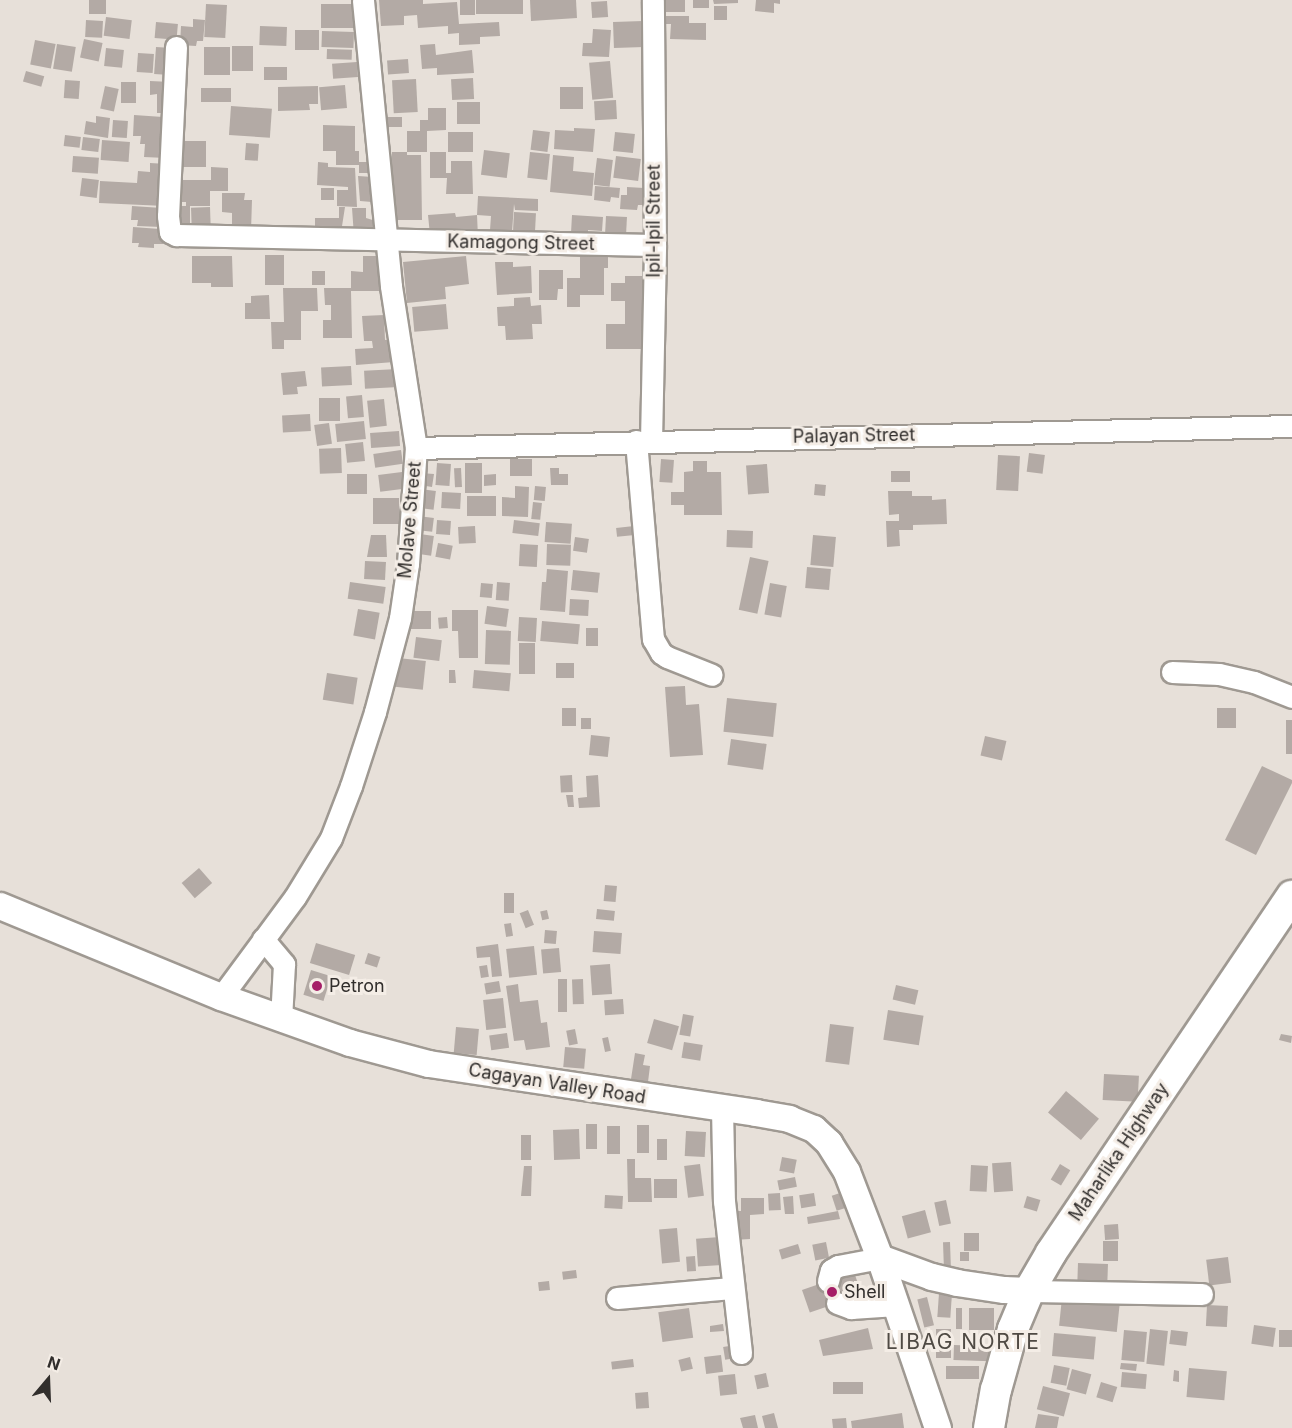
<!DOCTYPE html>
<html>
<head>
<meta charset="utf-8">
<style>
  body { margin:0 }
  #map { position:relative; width:1292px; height:1428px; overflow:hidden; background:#e7e0d9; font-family:Inter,sans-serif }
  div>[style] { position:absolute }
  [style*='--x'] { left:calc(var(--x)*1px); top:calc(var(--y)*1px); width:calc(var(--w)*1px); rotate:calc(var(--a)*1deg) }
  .building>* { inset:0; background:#b3aaa5; transform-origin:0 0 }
  .roads { filter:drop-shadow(2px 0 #9f9992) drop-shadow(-2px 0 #9f9992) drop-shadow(0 2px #9f9992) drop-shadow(0 -2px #9f9992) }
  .minor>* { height:21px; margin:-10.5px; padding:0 10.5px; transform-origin:10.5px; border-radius:10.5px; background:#fff }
  .major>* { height:26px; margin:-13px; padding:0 13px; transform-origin:13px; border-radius:13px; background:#fff }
  .highway>* { height:30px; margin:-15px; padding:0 15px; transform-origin:15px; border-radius:15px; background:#fff }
  .dots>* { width:16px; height:16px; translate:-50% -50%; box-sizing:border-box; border:3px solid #f4ede6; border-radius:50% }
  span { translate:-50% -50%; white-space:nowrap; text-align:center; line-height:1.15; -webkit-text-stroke:6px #f4ede6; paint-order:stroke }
  .street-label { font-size:18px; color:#312e2c }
  .poi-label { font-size:18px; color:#312e2c }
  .left { translate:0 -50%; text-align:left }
  .quarter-label { font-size:21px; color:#4f4a44; letter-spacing:1.5px }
  .north { position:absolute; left:18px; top:1350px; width:60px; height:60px; -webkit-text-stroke:4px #f4ede6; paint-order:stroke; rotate:19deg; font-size:16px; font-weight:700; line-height:24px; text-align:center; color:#312e2c }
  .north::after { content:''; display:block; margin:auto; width:21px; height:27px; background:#312e2c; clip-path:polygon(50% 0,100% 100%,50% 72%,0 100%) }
</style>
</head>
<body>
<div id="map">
  <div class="building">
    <i style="left:89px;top:0;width:17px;height:14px"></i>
    <i style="clip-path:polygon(379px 0,423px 0,423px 4px,457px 2px,459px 24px,499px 22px,500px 36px,480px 37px,480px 44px,459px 45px,459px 33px,448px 34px,448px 26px,418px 28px,417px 15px,404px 16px,404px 25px,381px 26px)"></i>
    <i style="left:460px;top:0;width:15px;height:15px"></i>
    <i style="left:476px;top:0;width:47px;height:14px"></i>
    <i style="clip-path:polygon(530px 0,576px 0,577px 18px,531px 21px)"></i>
    <i style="left:663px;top:0;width:22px;height:12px"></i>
    <i style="left:693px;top:0;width:16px;height:8px"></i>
    <i style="clip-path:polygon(713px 0,738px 0,738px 3px,714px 4px)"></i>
    <i style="clip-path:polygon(756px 0,780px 0,780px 4px,774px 3px,774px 13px,755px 11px)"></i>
    <i style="left:607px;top:1px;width:16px;height:16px;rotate:86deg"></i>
    <i style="left:206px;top:4px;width:21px;height:33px;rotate:3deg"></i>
    <i style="left:354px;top:4px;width:24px;height:33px;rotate:90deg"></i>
    <i style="left:714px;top:6px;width:13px;height:14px"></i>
    <i style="clip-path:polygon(664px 16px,689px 16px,689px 23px,706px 23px,706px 40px,670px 39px,671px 24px,664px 24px)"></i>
    <i style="left:106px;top:17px;width:26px;height:19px;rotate:7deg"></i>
    <i style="clip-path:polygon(193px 19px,205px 20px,203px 41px,197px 41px,196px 46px,180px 45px,181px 26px,193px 27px)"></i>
    <i style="left:86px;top:20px;width:17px;height:17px;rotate:3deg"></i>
    <i style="left:643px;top:21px;width:26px;height:30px;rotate:88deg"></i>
    <i style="left:156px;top:22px;width:22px;height:16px;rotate:5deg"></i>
    <i style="left:260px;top:26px;width:27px;height:19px;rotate:2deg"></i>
    <i style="clip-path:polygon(593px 29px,611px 30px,609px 57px,582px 56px,583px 43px,592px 43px)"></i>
    <i style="left:295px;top:30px;width:24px;height:20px"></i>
    <i style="left:322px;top:31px;width:32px;height:16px;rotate:2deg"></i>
    <i style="left:84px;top:39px;width:19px;height:19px;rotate:12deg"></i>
    <i style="left:35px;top:40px;width:21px;height:25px;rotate:11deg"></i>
    <i style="left:57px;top:44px;width:19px;height:25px;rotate:9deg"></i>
    <i style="clip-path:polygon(435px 44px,436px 55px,472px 50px,474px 73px,437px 75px,437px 68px,422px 69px,420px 45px)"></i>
    <i style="left:253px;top:46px;width:25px;height:21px;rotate:90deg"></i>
    <i style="left:156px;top:47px;width:16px;height:27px;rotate:4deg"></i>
    <i style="left:204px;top:47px;width:26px;height:28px"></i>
    <i style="left:106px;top:48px;width:18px;height:18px;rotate:6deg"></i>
    <i style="left:327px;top:49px;width:25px;height:10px;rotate:2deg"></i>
    <i style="left:138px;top:53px;width:16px;height:19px;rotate:4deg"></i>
    <i style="left:408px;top:59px;width:14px;height:21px;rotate:86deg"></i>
    <i style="left:610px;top:61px;width:37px;height:21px;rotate:85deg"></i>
    <i style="left:357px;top:62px;width:15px;height:25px;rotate:86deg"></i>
    <i style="left:264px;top:67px;width:23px;height:13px"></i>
    <i style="left:26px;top:71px;width:19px;height:11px;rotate:16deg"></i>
    <i style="left:473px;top:78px;width:21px;height:22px;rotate:87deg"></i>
    <i style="left:416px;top:79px;width:33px;height:24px;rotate:87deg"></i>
    <i style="left:65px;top:80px;width:15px;height:18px;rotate:4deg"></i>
    <i style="clip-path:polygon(150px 81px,171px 82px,171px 113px,157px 113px,157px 94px,150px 95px)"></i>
    <i style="left:121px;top:82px;width:15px;height:21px"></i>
    <i style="left:345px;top:85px;width:23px;height:26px;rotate:85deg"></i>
    <i style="left:105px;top:86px;width:14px;height:23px;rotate:12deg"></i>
    <i style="clip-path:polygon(318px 86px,318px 104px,309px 104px,310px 110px,278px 111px,278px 87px)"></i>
    <i style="left:560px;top:87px;width:23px;height:22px"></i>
    <i style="left:201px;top:88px;width:30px;height:14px"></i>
    <i style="left:616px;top:100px;width:19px;height:22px;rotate:87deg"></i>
    <i style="left:457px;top:102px;width:23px;height:22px"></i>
    <i style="left:231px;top:106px;width:41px;height:29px;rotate:4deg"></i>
    <i style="clip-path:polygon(428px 108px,446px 108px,446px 130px,427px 131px,427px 152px,407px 152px,407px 155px,421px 155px,422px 220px,395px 220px,395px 201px,392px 201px,392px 152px,407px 152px,407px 131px,420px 131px,420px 120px,428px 120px)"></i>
    <i style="clip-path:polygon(134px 115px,163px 117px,166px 158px,144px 157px,145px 144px,140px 144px,141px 136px,133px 136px)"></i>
    <i style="clip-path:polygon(96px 116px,110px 118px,108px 138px,84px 134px,86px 121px,96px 123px)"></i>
    <i style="left:387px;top:117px;width:15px;height:10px"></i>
    <i style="left:113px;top:120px;width:15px;height:17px;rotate:4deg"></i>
    <i style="clip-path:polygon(323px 125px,355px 126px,355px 151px,359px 151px,359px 162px,375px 162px,375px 173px,359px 173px,359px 165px,336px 165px,336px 151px,323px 151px)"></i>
    <i style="clip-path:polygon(574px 128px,595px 129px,593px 152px,554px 149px,555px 130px,574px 131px)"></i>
    <i style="left:533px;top:130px;width:17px;height:20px;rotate:7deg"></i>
    <i style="left:448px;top:132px;width:25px;height:20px"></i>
    <i style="left:615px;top:132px;width:20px;height:19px;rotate:6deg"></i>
    <i style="left:65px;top:135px;width:16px;height:11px;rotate:7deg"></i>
    <i style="left:83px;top:137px;width:17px;height:13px;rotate:7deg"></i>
    <i style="left:102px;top:140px;width:28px;height:20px;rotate:4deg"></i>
    <i style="left:180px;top:141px;width:26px;height:26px"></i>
    <i style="left:246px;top:143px;width:13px;height:17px;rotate:4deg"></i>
    <i style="left:484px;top:150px;width:26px;height:25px;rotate:7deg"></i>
    <i style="clip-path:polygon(430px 152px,446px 152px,446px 173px,451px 173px,451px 161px,472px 161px,473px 194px,446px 194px,447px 178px,430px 178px)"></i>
    <i style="left:530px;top:152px;width:20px;height:26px;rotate:6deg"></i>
    <i style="clip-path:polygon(553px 155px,574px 157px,573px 171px,594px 173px,592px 196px,550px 192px)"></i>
    <i style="left:73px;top:156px;width:26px;height:16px;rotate:4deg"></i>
    <i style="left:616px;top:156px;width:25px;height:22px;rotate:7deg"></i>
    <i style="left:597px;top:158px;width:16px;height:27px;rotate:7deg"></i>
    <i style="clip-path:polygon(318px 162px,328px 163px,328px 167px,355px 168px,357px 207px,337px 206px,337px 190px,348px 190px,348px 187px,317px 185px)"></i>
    <i style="clip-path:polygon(150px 163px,167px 164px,165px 206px,99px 203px,100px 181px,137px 183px,138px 171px,150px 172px)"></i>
    <i style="clip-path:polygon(211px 167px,228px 168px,228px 191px,210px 191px,210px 206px,190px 206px,190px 225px,177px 225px,178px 206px,186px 206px,186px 202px,178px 202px,178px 180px,211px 180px)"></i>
    <i style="clip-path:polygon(358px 176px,373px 177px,372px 202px,360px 201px)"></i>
    <i style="left:82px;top:178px;width:17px;height:18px;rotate:7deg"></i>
    <i style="clip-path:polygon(595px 186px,620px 188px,619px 198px,611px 197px,610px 202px,594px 200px)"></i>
    <i style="clip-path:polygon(627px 187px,644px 188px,643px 205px,638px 205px,637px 210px,620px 209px,621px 195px,627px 195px)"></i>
    <i style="left:321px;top:188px;width:13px;height:12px"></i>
    <i style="clip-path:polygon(222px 193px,245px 193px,244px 200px,252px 200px,251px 231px,232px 230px,232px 213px,222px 212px)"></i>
    <i style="clip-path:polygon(478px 196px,538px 199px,538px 211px,515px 210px,514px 204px,512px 232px,490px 230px,491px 216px,477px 215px)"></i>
    <i style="clip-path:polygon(132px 206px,162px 208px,161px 227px,137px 226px,138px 220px,131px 220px)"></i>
    <i style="left:210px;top:207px;width:25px;height:19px;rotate:88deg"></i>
    <i style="clip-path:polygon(339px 207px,345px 207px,340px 239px,315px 238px,315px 218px,339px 218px)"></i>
    <i style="clip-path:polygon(352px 208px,366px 208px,366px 218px,379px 222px,378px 237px,354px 236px)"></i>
    <i style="left:514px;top:212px;width:22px;height:20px;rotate:3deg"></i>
    <i style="clip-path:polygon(455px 213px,456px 217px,477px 215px,478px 237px,430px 235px,428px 215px)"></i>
    <i style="clip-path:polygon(572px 215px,603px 217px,602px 231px,588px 230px,588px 235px,571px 233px)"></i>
    <i style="left:606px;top:216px;width:21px;height:20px;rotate:3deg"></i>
    <i style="clip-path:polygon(133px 227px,160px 229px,164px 232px,163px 244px,154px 244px,154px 248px,138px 247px,139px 243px,132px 243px)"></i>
    <i style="left:265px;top:255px;width:19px;height:30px"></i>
    <i style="clip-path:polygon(192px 256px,232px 256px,233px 287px,211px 287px,211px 283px,192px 283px)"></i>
    <i style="clip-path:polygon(363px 256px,381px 256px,382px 291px,351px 291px,352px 338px,323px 338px,323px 320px,331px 320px,331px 305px,325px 305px,324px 288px,351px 288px,351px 271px,363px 272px)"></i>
    <i style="clip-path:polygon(466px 256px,469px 284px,445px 287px,446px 299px,407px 303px,403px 262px)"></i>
    <i style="clip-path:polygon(580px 256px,608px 256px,608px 268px,604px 268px,604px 295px,580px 295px,580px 307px,567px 307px,567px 278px,580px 278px)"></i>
    <i style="clip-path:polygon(495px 262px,513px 262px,513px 267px,531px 266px,532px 293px,497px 295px)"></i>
    <i style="clip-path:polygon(539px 270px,563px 270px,563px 289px,558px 289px,557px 300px,539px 300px)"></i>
    <i style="left:312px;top:271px;width:13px;height:14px"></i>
    <i style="clip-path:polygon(625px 276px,644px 276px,648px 349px,606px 349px,606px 324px,625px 324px,625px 301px,611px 301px,611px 283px,625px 283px)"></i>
    <i style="clip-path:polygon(283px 288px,317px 288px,318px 311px,301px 311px,301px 340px,284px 340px,284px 349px,272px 349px,271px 322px,284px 322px)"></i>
    <i style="clip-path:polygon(269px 295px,270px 319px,245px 319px,245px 303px,251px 303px,251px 296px)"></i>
    <i style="clip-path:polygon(530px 297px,531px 306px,541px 305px,542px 324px,532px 324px,533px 339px,506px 340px,505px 326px,498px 326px,497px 307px,514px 306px,514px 298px)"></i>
    <i style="left:446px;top:304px;width:25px;height:34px;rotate:85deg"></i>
    <i style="clip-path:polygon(384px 315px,385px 340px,393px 339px,394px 362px,356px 365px,355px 349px,373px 348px,372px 341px,364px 341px,362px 316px)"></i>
    <i style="left:351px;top:366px;width:19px;height:30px;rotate:87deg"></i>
    <i style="left:398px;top:369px;width:18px;height:34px;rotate:87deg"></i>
    <i style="clip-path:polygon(305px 371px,307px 386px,297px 387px,298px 394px,283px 395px,281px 373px)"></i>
    <i style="left:362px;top:395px;width:22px;height:16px;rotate:85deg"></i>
    <i style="left:319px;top:398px;width:21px;height:23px"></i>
    <i style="left:384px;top:399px;width:27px;height:17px;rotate:84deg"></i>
    <i style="left:310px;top:414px;width:17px;height:28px;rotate:87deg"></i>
    <i style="left:364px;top:421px;width:18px;height:29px;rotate:84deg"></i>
    <i style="left:329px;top:423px;width:21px;height:15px;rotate:82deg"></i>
    <i style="left:399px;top:431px;width:15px;height:29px;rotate:86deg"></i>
    <i style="left:363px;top:442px;width:19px;height:18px;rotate:84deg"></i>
    <i style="left:341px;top:448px;width:25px;height:22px;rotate:88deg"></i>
    <i style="left:401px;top:450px;width:14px;height:28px;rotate:82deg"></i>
    <i style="left:1029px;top:453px;width:16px;height:19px;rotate:7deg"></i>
    <i style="left:998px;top:455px;width:22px;height:35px;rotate:3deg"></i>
    <i style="left:510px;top:459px;width:22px;height:17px"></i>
    <i style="left:661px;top:459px;width:13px;height:23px;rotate:4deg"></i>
    <i style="clip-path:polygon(693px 461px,707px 461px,707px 472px,721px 472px,722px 515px,684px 515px,684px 505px,671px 505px,671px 492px,684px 492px,684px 472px,693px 471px)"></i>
    <i style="left:437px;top:463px;width:14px;height:22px;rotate:4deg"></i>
    <i style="left:465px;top:463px;width:17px;height:30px"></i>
    <i style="left:767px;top:464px;width:29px;height:21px;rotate:86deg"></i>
    <i style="left:461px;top:468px;width:19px;height:7px;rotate:87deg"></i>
    <i style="clip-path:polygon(550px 468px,559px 468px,559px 474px,568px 474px,568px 485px,551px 485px)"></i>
    <i style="left:891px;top:471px;width:19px;height:11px"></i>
    <i style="left:402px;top:472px;width:17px;height:24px;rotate:83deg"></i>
    <i style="clip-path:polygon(421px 473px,434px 474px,432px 487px,420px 485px)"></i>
    <i style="left:347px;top:474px;width:20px;height:20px"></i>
    <i style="clip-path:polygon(496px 474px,496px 485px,484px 486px,484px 475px)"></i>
    <i style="left:815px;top:484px;width:11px;height:11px;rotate:5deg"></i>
    <i style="clip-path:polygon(515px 486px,529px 487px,528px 517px,502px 516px,502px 497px,515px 498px)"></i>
    <i style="left:535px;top:486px;width:11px;height:14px;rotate:5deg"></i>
    <i style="left:420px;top:489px;width:16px;height:19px;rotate:7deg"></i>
    <i style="clip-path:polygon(888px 491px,912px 491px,912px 496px,932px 496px,932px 500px,946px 499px,947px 524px,913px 525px,913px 530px,899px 530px,900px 546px,887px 547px,886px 521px,899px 521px,899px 514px,889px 515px)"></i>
    <i style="left:442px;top:492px;width:19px;height:16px;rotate:3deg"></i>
    <i style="left:467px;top:496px;width:29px;height:20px"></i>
    <i style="left:373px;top:498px;width:26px;height:26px"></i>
    <i style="left:533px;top:502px;width:9px;height:17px;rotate:6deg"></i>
    <i style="left:418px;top:516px;width:16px;height:14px;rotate:7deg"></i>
    <i style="left:437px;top:520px;width:14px;height:14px;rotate:4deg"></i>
    <i style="left:514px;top:520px;width:26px;height:13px;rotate:7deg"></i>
    <i style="left:546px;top:522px;width:26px;height:20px;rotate:4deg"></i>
    <i style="left:475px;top:526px;width:17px;height:17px;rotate:87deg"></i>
    <i style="left:634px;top:526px;width:9px;height:18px;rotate:84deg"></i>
    <i style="left:727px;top:530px;width:26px;height:17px;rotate:2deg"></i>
    <i style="left:420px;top:534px;width:14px;height:20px;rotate:8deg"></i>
    <i style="clip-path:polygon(371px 535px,386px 535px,387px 557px,367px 557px)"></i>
    <i style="left:813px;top:535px;width:23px;height:30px;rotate:5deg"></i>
    <i style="left:575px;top:537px;width:14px;height:14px;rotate:8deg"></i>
    <i style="left:438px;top:543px;width:15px;height:14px;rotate:11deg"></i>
    <i style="left:520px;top:544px;width:18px;height:22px;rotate:3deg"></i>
    <i style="left:547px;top:544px;width:24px;height:21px;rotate:2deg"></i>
    <i style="left:750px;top:557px;width:19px;height:54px;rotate:12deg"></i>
    <i style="left:365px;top:561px;width:21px;height:18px;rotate:3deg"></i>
    <i style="left:807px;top:567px;width:24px;height:21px;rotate:5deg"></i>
    <i style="clip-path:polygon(547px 569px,568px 571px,565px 612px,540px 610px,542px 582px,546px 582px)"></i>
    <i style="left:573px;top:570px;width:27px;height:20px;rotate:6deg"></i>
    <i style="left:350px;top:582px;width:36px;height:17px;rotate:8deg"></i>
    <i style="left:497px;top:582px;width:13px;height:18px;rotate:4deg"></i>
    <i style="left:481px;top:583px;width:12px;height:14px;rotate:5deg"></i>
    <i style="left:770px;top:583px;width:17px;height:32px;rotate:10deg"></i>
    <i style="left:570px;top:599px;width:19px;height:16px;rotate:3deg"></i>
    <i style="left:487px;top:606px;width:22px;height:18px;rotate:8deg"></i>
    <i style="left:358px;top:609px;width:22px;height:27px;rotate:10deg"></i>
    <i style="clip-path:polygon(452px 610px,478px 610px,478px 658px,459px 658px,458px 631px,452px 631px)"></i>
    <i style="left:411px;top:611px;width:20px;height:18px"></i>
    <i style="left:447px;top:617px;width:11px;height:9px;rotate:85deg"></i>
    <i style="left:519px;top:617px;width:18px;height:24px;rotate:3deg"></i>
    <i style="left:542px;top:621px;width:38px;height:20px;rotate:5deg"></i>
    <i style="left:586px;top:628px;width:12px;height:18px"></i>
    <i style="left:486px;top:630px;width:25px;height:34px;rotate:2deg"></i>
    <i style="left:416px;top:637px;width:26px;height:21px;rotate:7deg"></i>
    <i style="left:519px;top:643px;width:16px;height:31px"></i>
    <i style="left:398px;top:658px;width:28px;height:29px;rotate:6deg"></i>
    <i style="left:556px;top:663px;width:18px;height:15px"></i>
    <i style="clip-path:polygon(449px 670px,455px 670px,456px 683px,449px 683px)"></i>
    <i style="left:474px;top:670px;width:37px;height:18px;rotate:5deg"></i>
    <i style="left:327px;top:673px;width:31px;height:27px;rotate:9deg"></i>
    <i style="clip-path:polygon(685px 686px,686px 705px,699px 704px,703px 755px,670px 757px,665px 687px)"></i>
    <i style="left:727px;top:698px;width:50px;height:34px;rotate:6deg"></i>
    <i style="left:562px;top:708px;width:14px;height:18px"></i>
    <i style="left:1217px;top:708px;width:19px;height:20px"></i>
    <i style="left:581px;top:718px;width:10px;height:11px"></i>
    <i style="left:1286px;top:720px;width:6px;height:34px"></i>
    <i style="left:591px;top:735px;width:19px;height:20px;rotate:6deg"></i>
    <i style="left:985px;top:736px;width:22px;height:20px;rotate:13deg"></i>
    <i style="left:731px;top:739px;width:36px;height:26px;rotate:8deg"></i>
    <i style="clip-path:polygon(1262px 766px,1292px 780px,1292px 783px,1256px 855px,1225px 840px)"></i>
    <i style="left:572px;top:775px;width:17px;height:12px;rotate:87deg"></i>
    <i style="clip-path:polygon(598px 775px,600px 807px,579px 808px,578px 798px,587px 797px,586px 776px)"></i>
    <i style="clip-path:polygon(566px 795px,573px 795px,574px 807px,568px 807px)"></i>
    <i style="left:199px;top:868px;width:20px;height:23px;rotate:49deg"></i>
    <i style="left:605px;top:885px;width:12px;height:16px;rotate:5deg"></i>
    <i style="left:504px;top:893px;width:10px;height:20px"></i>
    <i style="left:597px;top:909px;width:18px;height:10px;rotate:6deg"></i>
    <i style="left:528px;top:910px;width:16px;height:9px;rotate:68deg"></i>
    <i style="left:547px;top:910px;width:9px;height:7px;rotate:77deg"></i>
    <i style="left:511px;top:923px;width:13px;height:7px;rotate:81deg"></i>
    <i style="left:545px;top:930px;width:12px;height:13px;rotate:5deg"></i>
    <i style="left:594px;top:931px;width:28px;height:21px;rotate:4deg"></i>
    <i style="left:316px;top:943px;width:41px;height:21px;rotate:17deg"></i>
    <i style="clip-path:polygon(498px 944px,502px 976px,492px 977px,490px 957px,477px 958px,476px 947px)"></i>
    <i style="left:534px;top:946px;width:29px;height:28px;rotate:84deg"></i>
    <i style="left:559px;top:948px;width:24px;height:18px;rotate:85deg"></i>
    <i style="left:368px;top:953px;width:13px;height:11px;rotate:18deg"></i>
    <i style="left:610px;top:964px;width:30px;height:20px;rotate:86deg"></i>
    <i style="left:487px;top:965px;width:12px;height:8px;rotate:81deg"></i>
    <i style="left:311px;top:970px;width:21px;height:26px;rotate:17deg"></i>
    <i style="left:558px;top:979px;width:9px;height:33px"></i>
    <i style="left:583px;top:979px;width:25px;height:11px;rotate:88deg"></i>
    <i style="left:499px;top:981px;width:11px;height:15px;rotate:80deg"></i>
    <i style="clip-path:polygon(518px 984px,520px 1002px,538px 1000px,541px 1023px,547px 1022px,550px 1047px,526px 1050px,524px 1040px,514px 1041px,506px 986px)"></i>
    <i style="left:896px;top:985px;width:23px;height:15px;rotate:13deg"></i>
    <i style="left:503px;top:998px;width:30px;height:20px;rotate:84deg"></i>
    <i style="left:623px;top:999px;width:15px;height:19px;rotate:86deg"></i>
    <i style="left:888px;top:1010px;width:36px;height:30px;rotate:9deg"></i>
    <i style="left:683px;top:1014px;width:11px;height:21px;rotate:10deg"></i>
    <i style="left:654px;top:1019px;width:26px;height:25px;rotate:16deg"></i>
    <i style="left:830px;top:1024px;width:24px;height:38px;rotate:7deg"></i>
    <i style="left:456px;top:1027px;width:23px;height:26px;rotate:5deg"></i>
    <i style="left:575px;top:1029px;width:15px;height:9px;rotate:79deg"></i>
    <i style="left:507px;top:1033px;width:15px;height:18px;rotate:82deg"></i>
    <i style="clip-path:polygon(1281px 1034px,1292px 1036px,1291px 1043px,1279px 1040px)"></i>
    <i style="left:608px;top:1037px;width:14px;height:6px;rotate:78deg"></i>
    <i style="left:684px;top:1042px;width:19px;height:16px;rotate:9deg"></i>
    <i style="left:565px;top:1047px;width:21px;height:20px;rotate:5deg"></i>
    <i style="clip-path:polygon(635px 1053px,645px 1055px,643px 1065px,650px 1066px,648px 1082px,631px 1079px)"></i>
    <i style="left:1104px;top:1074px;width:35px;height:26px;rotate:3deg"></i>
    <i style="left:1066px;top:1091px;width:43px;height:28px;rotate:40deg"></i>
    <i style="left:586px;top:1124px;width:11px;height:25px"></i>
    <i style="left:649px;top:1125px;width:28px;height:12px;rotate:90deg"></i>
    <i style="left:607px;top:1126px;width:13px;height:28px"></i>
    <i style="left:579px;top:1129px;width:30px;height:26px;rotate:88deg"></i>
    <i style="left:686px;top:1131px;width:20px;height:25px;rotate:3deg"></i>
    <i style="left:521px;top:1135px;width:10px;height:25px"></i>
    <i style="left:657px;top:1139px;width:10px;height:21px"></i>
    <i style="left:782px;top:1157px;width:15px;height:14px;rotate:11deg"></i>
    <i style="clip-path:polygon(627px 1159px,635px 1159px,635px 1178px,651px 1178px,652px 1202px,628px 1202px)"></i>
    <i style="left:1011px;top:1162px;width:29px;height:19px;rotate:86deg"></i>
    <i style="left:700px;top:1164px;width:32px;height:16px;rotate:83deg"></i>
    <i style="left:1060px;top:1164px;width:12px;height:18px;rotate:31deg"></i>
    <i style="left:971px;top:1165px;width:17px;height:26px;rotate:3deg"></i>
    <i style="clip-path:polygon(524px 1166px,532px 1166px,531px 1196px,521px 1196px)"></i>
    <i style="left:795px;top:1177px;width:10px;height:18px;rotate:79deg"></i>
    <i style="left:677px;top:1179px;width:19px;height:23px;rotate:90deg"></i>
    <i style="left:846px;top:1191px;width:16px;height:15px;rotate:72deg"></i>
    <i style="left:780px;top:1193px;width:17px;height:12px;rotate:87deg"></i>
    <i style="left:814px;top:1193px;width:13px;height:15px;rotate:81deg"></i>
    <i style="left:605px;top:1195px;width:18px;height:13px;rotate:3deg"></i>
    <i style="clip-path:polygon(793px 1196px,794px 1214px,785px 1214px,783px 1197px)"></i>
    <i style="left:1027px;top:1196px;width:14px;height:12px;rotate:17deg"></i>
    <i style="clip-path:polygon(741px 1198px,764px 1198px,764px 1214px,750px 1215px,750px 1239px,732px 1240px,731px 1211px,741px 1211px)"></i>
    <i style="left:946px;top:1200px;width:24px;height:12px;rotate:78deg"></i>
    <i style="left:925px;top:1210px;width:23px;height:24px;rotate:75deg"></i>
    <i style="clip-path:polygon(838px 1211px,840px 1219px,808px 1224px,807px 1217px)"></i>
    <i style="left:1118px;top:1224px;width:15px;height:14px;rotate:86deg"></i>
    <i style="left:677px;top:1228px;width:34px;height:18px;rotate:85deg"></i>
    <i style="left:964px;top:1233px;width:15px;height:18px"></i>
    <i style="left:720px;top:1237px;width:28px;height:24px;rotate:86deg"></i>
    <i style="left:1103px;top:1241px;width:15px;height:20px"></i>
    <i style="left:826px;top:1242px;width:16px;height:14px;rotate:79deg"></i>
    <i style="left:950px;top:1242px;width:26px;height:7px;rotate:88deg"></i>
    <i style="left:798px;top:1244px;width:10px;height:20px;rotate:73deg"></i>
    <i style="left:960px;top:1252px;width:9px;height:9px"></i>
    <i style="left:695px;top:1256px;width:15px;height:9px;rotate:86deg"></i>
    <i style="left:1228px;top:1257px;width:26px;height:22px;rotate:83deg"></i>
    <i style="left:1078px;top:1263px;width:30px;height:26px;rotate:2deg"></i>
    <i style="left:576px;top:1270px;width:8px;height:14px;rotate:83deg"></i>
    <i style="left:854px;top:1272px;width:24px;height:55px;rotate:71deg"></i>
    <i style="left:549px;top:1281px;width:9px;height:11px;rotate:84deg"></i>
    <i style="left:939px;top:1293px;width:13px;height:24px;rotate:4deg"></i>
    <i style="left:927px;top:1297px;width:29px;height:10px;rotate:76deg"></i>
    <i style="left:1062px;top:1298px;width:58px;height:28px;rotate:6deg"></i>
    <i style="left:1207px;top:1305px;width:21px;height:21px;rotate:3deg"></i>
    <i style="left:689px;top:1308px;width:30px;height:31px;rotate:82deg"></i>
    <i style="left:956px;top:1308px;width:6px;height:21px"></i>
    <i style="left:969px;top:1308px;width:25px;height:22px"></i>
    <i style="clip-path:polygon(723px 1324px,724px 1331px,710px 1332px,710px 1326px)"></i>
    <i style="left:1254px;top:1325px;width:22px;height:19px;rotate:8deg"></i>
    <i style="clip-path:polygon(868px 1328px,873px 1349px,823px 1356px,819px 1340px)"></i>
    <i style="left:936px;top:1329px;width:15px;height:29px"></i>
    <i style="left:1150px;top:1329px;width:18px;height:35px;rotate:6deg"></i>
    <i style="left:1124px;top:1330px;width:23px;height:30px;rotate:5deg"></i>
    <i style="left:1171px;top:1330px;width:17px;height:14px;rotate:7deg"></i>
    <i style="left:1279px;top:1330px;width:13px;height:17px"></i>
    <i style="left:1054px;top:1333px;width:42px;height:23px;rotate:5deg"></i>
    <i style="left:735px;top:1345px;width:13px;height:12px;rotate:81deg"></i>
    <i style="left:954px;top:1345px;width:37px;height:15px;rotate:2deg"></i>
    <i style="left:721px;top:1355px;width:17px;height:17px;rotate:83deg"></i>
    <i style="left:690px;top:1357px;width:12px;height:12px;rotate:76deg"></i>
    <i style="left:633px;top:1359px;width:8px;height:22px;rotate:83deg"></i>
    <i style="clip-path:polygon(1121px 1363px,1137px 1364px,1136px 1371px,1120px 1369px)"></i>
    <i style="left:1054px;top:1365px;width:16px;height:18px;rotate:11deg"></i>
    <i style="left:946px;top:1366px;width:33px;height:13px"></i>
    <i style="left:1189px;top:1368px;width:38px;height:29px;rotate:5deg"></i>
    <i style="left:1072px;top:1369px;width:20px;height:21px;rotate:15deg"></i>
    <i style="clip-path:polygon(1174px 1370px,1179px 1371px,1179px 1382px,1173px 1381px)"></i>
    <i style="left:1122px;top:1372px;width:25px;height:15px;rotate:5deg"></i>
    <i style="left:766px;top:1373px;width:14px;height:12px;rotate:78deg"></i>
    <i style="left:735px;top:1374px;width:20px;height:17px;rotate:84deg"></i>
    <i style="left:833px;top:1382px;width:30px;height:12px"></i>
    <i style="left:1101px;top:1382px;width:17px;height:16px;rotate:17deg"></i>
    <i style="left:1043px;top:1386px;width:28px;height:24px;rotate:15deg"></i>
    <i style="left:648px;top:1392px;width:16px;height:13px;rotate:86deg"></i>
    <i style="clip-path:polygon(774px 1413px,778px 1428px,765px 1428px,762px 1416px)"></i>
    <i style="clip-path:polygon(902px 1413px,904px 1428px,852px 1428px,851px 1421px)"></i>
    <i style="clip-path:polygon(1038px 1414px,1059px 1417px,1057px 1428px,1035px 1428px)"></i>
    <i style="clip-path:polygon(755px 1415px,758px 1428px,743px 1428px,740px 1418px)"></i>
    <i style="clip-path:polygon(846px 1418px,847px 1428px,833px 1428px,832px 1419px)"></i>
  </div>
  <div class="roads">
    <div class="minor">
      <i style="--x:176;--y:47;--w:169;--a:92.7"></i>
      <i style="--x:168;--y:216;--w:16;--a:83"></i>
      <i style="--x:170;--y:232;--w:7;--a:27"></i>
      <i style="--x:176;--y:235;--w:479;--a:1.2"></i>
      <i style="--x:636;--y:441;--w:199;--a:85.1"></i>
      <i style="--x:653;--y:639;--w:16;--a:60"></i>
      <i style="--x:661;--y:653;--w:7;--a:34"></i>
      <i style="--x:667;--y:657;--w:48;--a:21.8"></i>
      <i style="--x:651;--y:441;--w:196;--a:-88.8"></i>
      <i style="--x:655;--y:245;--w:245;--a:-90.5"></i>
      <i style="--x:416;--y:448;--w:876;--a:-1.44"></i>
      <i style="--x:1172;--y:672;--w:47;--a:2.4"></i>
      <i style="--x:1219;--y:674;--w:36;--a:13"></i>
      <i style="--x:1254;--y:682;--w:41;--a:21.5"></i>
      <i style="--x:263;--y:939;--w:33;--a:50"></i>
      <i style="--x:284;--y:964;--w:56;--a:93.1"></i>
      <i style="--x:221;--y:997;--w:124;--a:-53.5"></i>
      <i style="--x:295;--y:897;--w:69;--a:-58.6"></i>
      <i style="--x:331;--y:838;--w:56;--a:-69"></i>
      <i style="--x:351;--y:786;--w:78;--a:-72"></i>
      <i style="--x:375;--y:712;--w:97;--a:-75.1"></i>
      <i style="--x:400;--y:618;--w:55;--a:-81.6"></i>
      <i style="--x:408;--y:564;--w:116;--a:-86.1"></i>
      <i style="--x:416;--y:448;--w:164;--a:-98.8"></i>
      <i style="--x:391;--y:286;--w:287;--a:-95.6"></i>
      <i style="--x:722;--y:1108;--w:93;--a:88.8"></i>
      <i style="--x:724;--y:1201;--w:153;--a:83.6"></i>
      <i style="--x:828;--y:1281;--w:11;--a:-75"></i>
      <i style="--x:831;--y:1270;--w:8;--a:-30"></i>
      <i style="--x:838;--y:1266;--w:43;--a:-10.8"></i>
      <i style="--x:1029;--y:1291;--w:173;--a:1"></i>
      <i style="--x:617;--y:1298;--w:115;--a:-5"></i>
      <i style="--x:837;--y:1303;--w:15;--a:20"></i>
      <i style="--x:851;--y:1308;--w:45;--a:-3.8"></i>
    </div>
    <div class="major">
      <i style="--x:0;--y:906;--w:239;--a:22.4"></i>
      <i style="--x:221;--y:997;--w:137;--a:19.6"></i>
      <i style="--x:350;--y:1043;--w:82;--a:14.9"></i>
      <i style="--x:429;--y:1064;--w:331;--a:8.5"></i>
      <i style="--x:756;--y:1113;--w:34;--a:10"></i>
      <i style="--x:789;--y:1119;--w:27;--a:22"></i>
      <i style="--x:814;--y:1129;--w:21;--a:43"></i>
      <i style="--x:829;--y:1143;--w:34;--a:58"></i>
      <i style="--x:847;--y:1172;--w:92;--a:69"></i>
      <i style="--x:880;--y:1258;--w:180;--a:71.2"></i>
      <i style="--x:880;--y:1258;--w:55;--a:20.1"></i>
      <i style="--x:932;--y:1277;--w:26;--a:13"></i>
      <i style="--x:957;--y:1283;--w:48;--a:8.5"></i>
      <i style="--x:1004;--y:1290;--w:25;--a:2"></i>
    </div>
    <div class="highway">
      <i style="--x:989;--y:1428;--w:39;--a:-80"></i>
      <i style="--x:996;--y:1390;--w:63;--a:-74.4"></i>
      <i style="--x:1013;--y:1329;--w:41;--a:-67.2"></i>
      <i style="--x:1029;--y:1291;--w:44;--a:-59.9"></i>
      <i style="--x:1051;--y:1253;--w:431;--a:-56"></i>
    </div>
  </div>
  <div class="dots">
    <i style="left:317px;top:986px;background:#a51e67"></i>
    <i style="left:832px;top:1292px;background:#a51e67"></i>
  </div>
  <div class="street-label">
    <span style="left:654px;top:221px;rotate:-90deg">Ipil-Ipil Street</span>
    <span style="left:521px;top:243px;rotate:1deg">Kamagong Street</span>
    <span style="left:854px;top:436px;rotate:-1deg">Palayan Street</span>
    <span style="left:410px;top:520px;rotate:-85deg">Molave Street</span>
    <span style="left:557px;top:1084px;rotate:9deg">Cagayan Valley Road</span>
    <span style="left:1119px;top:1152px;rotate:-56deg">Maharlika Highway</span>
  </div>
  <div class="poi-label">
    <span class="left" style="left:329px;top:986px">Petron</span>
    <span class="left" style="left:844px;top:1292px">Shell</span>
  </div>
  <div class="quarter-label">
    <span style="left:963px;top:1342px">LIBAG NORTE</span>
  </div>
  <div class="north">N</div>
</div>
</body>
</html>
